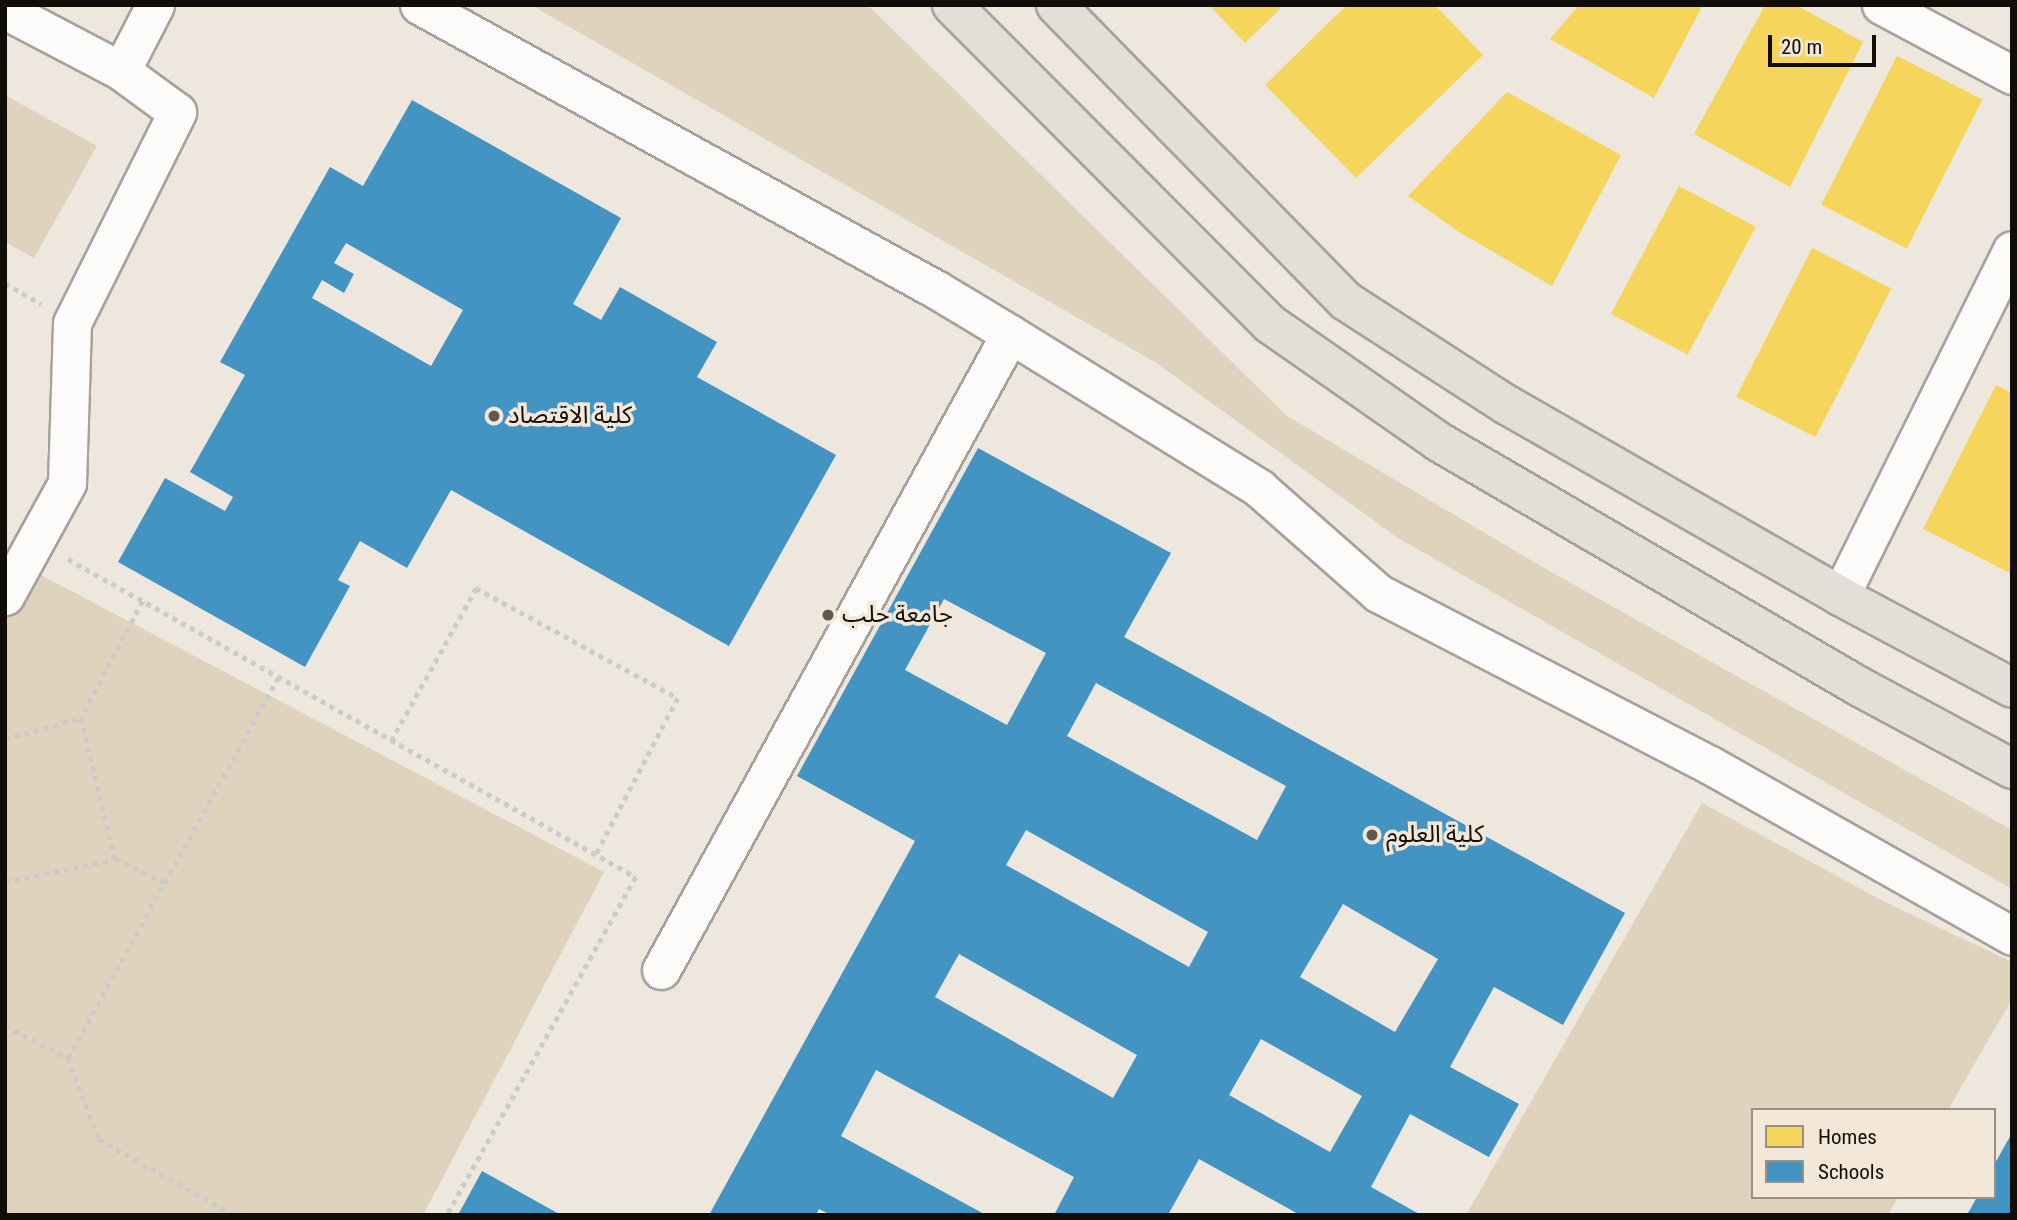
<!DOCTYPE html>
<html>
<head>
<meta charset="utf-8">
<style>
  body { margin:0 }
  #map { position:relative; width:2017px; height:1220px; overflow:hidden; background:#ede7dd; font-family:"Roboto Condensed","Noto Sans Arabic",sans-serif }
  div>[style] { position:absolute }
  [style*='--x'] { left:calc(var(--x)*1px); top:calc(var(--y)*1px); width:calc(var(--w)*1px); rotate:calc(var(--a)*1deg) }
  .green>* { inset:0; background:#e0d3be }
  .homes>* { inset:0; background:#f6d55c; transform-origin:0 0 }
  .schools>* { inset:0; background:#4393c3 }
  .path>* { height:4.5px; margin-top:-2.25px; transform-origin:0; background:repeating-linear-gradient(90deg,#cdcbc8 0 5px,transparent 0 10px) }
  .roads { filter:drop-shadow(2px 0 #a6a19a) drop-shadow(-2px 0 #a6a19a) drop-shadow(0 2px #a6a19a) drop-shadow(0 -2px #a6a19a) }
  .minor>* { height:37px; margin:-18.5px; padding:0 18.5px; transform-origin:18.5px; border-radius:18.5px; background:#fcfbfa }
  .major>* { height:38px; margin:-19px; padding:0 19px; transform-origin:19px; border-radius:19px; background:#e3ded8 }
  .dots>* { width:19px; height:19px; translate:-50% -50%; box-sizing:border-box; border:4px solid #f3e8d7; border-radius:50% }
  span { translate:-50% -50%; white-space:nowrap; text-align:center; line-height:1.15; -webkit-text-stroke:7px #f3e8d7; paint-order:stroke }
  .poi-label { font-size:24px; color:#110d08 }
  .left { translate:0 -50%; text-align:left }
  .frame { position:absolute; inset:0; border:7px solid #110d08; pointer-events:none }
  .legend { position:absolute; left:1751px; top:1108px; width:245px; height:91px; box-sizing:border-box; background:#f3e8d7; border:2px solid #999084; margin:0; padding:9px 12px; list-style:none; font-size:21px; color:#110d08 }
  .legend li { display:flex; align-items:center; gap:14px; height:35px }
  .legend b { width:35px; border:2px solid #999084 }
  .scale { position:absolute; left:1768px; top:35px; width:108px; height:32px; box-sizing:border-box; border:4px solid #110d08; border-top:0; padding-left:9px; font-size:21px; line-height:24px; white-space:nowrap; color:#110d08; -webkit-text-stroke:5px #f3e8d7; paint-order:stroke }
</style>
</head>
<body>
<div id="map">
  <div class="green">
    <i style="clip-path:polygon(531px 5px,868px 5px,1287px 416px,1551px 572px,2012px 830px,2012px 889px,1398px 538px,1155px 362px)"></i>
    <i style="clip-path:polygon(5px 95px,97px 146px,34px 258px,5px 242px)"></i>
    <i style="clip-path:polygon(5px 556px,604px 872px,423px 1215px,5px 1215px)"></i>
    <i style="clip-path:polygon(1702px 803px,1885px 902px,2012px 962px,2012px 999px,1948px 1110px,1753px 1110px,1753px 1197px,1898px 1197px,1888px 1215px,1466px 1215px)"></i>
  </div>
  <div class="homes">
    <i style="clip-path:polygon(1209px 5px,1284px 5px,1245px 43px)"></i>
    <i style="clip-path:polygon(1347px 5px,1435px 5px,1483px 55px,1356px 178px,1265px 85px)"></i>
    <i style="clip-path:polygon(1579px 5px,1703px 5px,1654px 98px,1550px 39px)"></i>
    <i style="clip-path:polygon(1765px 5px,1796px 5px,1863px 42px,1790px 187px,1694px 134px)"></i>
    <i style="left:1897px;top:56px;width:96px;height:167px;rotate:27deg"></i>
    <i style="clip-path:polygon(1507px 92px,1621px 155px,1552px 286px,1459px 232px,1408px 196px)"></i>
    <i style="left:1679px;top:186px;width:87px;height:145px;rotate:28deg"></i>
    <i style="left:1812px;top:248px;width:89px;height:167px;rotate:27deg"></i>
    <i style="clip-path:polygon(1996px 385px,2012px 393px,2012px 574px,1923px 529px)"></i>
  </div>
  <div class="schools">
    <i style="clip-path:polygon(evenodd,412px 100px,621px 218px,573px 304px,601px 320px,620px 287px,717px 342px,697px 377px,836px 455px,729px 646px,451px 490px,407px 568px,360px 541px,338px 580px,350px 586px,305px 667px,118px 562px,165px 478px,225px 511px,233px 497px,190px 472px,245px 375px,220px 362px,330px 167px,363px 186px,412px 100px,346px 243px,463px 310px,431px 366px,312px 298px,322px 280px,344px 293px,354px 274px,334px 263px,346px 243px)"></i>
    <i style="clip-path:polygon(evenodd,978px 448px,1171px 553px,1124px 637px,1625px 913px,1563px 1025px,1494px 987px,1450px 1067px,1519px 1104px,1489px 1157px,1410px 1114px,1371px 1187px,1421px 1215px,1300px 1215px,1199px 1159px,1168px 1215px,1054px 1215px,1074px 1177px,876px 1070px,841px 1136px,986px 1215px,831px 1215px,819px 1209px,816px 1215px,709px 1215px,915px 841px,797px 776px,978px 448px,944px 599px,1046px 653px,1007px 725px,905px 670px,944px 599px,978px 448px,1096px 683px,1286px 786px,1257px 840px,1067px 736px,1096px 683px,978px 448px,1026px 830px,1208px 932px,1189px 967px,1006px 865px,1026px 830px,978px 448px,1343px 904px,1438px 959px,1395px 1032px,1300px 977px,1343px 904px,978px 448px,959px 954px,1137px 1055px,1113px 1098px,935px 997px,959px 954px,978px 448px,1261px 1039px,1362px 1096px,1330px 1152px,1229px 1095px,1261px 1039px)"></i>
    <i style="clip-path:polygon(2012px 1133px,2012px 1215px,1967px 1215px,1977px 1197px,1994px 1197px,1994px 1165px)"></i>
    <i style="clip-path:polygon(482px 1171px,561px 1215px,458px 1215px)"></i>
  </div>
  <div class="path">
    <i style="--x:5;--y:283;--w:42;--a:30.3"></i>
    <i style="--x:68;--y:559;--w:651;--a:29.24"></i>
    <i style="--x:636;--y:877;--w:387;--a:119.2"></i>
    <i style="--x:143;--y:601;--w:132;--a:117.9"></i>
    <i style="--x:81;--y:718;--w:145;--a:76.4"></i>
    <i style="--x:115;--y:859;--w:56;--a:25.2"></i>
    <i style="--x:5;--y:739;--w:79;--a:-15.4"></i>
    <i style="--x:391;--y:741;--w:175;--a:-60.9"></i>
    <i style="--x:476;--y:588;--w:230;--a:28.6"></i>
    <i style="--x:678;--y:698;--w:177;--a:117.6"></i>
    <i style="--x:5;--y:882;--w:112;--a:-11.8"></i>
    <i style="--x:5;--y:1026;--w:71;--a:26.9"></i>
    <i style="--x:68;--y:1058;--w:87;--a:69.1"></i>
    <i style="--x:99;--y:1139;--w:155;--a:29.4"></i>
    <i style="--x:68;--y:1058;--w:434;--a:-61.1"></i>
  </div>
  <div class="roads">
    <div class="minor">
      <i style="--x:419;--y:5;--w:591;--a:28.82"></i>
      <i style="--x:937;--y:290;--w:85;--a:31.1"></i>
      <i style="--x:1010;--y:334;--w:293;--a:31.7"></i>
      <i style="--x:1259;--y:488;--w:159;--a:41.4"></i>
      <i style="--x:1378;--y:593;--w:374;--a:27.4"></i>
      <i style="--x:1710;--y:765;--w:347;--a:29.5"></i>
      <i style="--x:1881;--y:5;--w:149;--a:28.1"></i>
      <i style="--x:5;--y:10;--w:131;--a:27.7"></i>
      <i style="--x:121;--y:71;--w:74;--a:-62.7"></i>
      <i style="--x:5;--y:596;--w:129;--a:-61.2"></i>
      <i style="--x:67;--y:483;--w:160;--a:-88.2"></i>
      <i style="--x:72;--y:323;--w:236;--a:-63.5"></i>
      <i style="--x:177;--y:112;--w:69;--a:-143.8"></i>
      <i style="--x:1840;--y:596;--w:386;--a:-63.6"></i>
      <i style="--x:661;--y:970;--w:725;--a:-61.24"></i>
    </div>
    <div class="major">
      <i style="--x:952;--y:5;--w:450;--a:45.1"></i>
      <i style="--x:1270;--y:324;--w:206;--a:34.9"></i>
      <i style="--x:1439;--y:442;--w:487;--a:30.2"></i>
      <i style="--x:1860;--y:687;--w:173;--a:28.3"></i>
      <i style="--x:1056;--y:5;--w:414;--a:45.6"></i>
      <i style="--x:1346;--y:301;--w:192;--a:32.9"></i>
      <i style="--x:1507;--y:405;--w:384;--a:29.8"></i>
      <i style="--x:1840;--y:596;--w:195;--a:28.1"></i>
    </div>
  </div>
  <div class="dots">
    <i style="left:494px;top:416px;background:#5e5953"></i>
    <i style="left:828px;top:615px;background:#5e5953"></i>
    <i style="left:1372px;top:835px;background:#5e5953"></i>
  </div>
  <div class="poi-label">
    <span class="left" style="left:508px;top:416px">كلية الاقتصاد</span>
    <span class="left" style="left:842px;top:615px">جامعة حلب</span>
    <span class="left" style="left:1386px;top:835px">كلية العلوم</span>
  </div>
  <div class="frame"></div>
  <ul class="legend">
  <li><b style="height:19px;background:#f6d55c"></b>Homes</li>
  <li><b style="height:19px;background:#4393c3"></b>Schools</li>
  </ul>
  <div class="scale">20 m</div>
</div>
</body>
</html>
